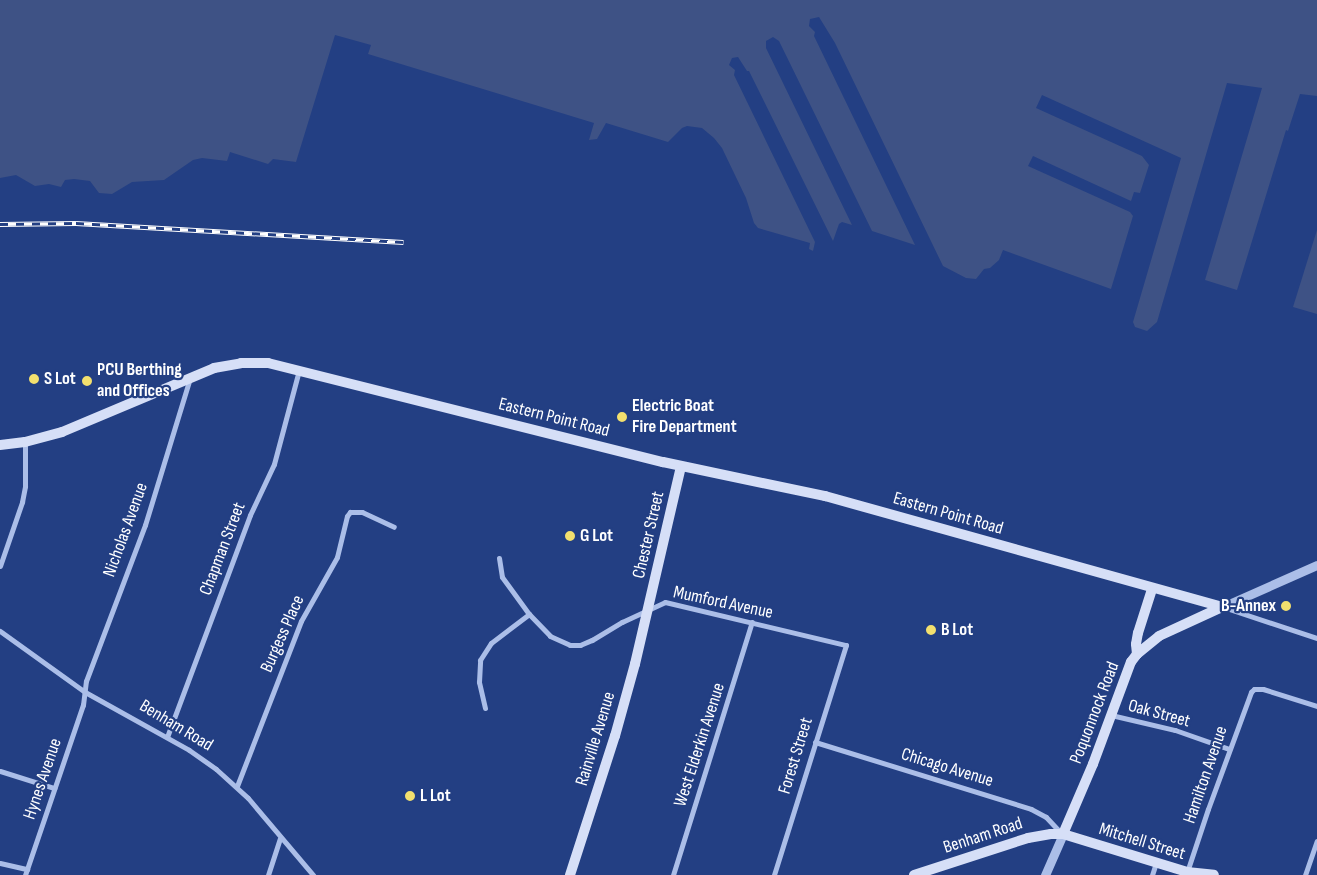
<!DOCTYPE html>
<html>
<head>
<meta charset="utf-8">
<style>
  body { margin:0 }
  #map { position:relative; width:1317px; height:875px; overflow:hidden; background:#233f83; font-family:"Sofia Sans Condensed",sans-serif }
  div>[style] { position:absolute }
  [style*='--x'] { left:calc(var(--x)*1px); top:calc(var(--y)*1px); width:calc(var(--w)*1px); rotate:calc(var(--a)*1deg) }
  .water>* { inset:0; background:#3e5285 }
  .minor>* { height:5px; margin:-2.5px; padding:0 2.5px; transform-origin:2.5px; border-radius:2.5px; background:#abbee8 }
  .tertiary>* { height:9px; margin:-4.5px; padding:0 4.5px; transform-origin:4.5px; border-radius:4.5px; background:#abbee8 }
  .secondary>* { height:10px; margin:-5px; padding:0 5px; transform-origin:5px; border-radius:5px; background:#d6dff7 }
  .rail>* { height:4.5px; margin-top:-2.25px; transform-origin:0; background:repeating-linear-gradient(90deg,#233f83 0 8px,#fff 0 16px); box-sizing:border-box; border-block:1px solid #fff }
  .dots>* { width:14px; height:14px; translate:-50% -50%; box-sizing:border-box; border:2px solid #233f83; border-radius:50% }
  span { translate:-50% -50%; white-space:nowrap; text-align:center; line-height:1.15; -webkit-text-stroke:4.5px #233f83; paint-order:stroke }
  .poi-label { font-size:18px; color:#fff; font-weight:700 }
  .left { translate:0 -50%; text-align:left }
  .right { translate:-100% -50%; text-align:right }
  .street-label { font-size:18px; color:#fff }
</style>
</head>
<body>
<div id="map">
  <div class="water">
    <i style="clip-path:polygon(0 0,1317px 0,1317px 96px,1300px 94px,1288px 131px,1286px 130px,1237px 290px,1205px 280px,1262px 88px,1227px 83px,1157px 322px,1147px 331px,1135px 327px,1133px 322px,1181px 158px,1042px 95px,1036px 108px,1142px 156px,1149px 165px,1140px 193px,1134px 192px,1131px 201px,1033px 156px,1028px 166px,1130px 212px,1133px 216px,1111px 289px,1003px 250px,999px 260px,990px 268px,984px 269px,976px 279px,966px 278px,943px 266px,835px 43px,819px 17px,810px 19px,809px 26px,815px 32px,814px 36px,915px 245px,872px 231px,779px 41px,773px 37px,766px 41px,766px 48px,852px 225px,842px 222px,839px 224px,833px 241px,749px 71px,747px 71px,738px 57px,732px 58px,729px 65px,735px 70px,734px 75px,815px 242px,813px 251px,809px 249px,810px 243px,758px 228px,754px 223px,746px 198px,722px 148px,714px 138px,702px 128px,687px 126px,682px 128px,668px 142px,606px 123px,597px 139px,589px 140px,594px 123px,368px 54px,371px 45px,335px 35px,296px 162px,273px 159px,268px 164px,230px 152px,227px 161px,202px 158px,193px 160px,164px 180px,132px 182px,112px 194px,99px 193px,90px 181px,74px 179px,65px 180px,61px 187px,49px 184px,35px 186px,16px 175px,0 178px)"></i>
    <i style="clip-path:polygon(1317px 230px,1317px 314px,1293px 307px)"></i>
  </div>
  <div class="minor">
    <i style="--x:499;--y:558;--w:19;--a:81"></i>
    <i style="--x:502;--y:577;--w:46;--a:53.9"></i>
    <i style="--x:529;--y:614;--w:30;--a:46"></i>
    <i style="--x:550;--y:636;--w:22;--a:24"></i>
    <i style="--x:570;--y:645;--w:10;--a:0"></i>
    <i style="--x:580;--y:645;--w:13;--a:-23"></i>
    <i style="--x:592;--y:640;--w:35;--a:-31"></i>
    <i style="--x:622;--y:622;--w:47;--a:-24.9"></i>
    <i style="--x:665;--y:602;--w:186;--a:13.4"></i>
    <i style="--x:846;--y:645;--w:241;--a:107.4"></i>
    <i style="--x:0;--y:566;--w:68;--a:-71"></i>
    <i style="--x:22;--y:502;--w:16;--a:-79"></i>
    <i style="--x:25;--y:486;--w:44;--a:-90"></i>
    <i style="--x:1223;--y:607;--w:99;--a:18.3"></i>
    <i style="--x:0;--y:631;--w:105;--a:35.7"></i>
    <i style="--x:85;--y:692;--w:119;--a:29.1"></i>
    <i style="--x:189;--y:750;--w:33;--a:35"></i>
    <i style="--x:216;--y:769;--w:43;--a:42.2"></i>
    <i style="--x:248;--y:798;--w:101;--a:49.8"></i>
    <i style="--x:485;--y:708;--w:27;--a:-103"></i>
    <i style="--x:479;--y:682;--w:22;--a:-87"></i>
    <i style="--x:480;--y:660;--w:20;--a:-57"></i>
    <i style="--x:491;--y:643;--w:48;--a:-37.3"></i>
    <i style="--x:1111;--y:715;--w:66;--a:13.2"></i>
    <i style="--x:1175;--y:730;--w:57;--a:19.4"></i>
    <i style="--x:167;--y:737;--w:237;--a:-69.5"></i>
    <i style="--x:250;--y:515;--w:56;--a:-64.8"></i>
    <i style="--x:274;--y:464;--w:97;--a:-75.1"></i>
    <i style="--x:815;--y:742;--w:226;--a:17.2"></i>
    <i style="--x:1031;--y:809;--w:17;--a:28"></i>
    <i style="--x:1046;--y:817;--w:23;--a:47"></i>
    <i style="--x:0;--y:771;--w:57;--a:17.5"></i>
    <i style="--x:237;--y:786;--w:177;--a:-68.8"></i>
    <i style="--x:301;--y:621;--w:73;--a:-60.6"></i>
    <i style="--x:337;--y:557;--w:42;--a:-76.3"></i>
    <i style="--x:347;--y:516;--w:5;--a:-53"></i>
    <i style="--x:350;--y:512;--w:12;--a:0"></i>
    <i style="--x:362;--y:512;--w:35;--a:25"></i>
    <i style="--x:0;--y:863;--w:28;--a:13"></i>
    <i style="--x:1187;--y:872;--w:66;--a:-71.6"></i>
    <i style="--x:1208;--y:809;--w:125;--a:-69.8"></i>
    <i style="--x:1251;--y:692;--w:4;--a:-45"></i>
    <i style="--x:1254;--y:689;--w:9;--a:0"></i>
    <i style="--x:1263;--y:689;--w:57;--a:17.5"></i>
    <i style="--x:25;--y:875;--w:180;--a:-71.2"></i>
    <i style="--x:83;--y:705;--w:24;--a:-83"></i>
    <i style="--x:86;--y:681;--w:167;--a:-69.3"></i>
    <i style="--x:145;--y:525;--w:154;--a:-73"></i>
    <i style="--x:268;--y:875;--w:38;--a:-72"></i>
    <i style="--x:673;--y:875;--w:265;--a:-72.7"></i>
    <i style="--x:1152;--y:875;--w:13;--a:-72"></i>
    <i style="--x:1305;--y:875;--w:36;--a:-71"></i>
  </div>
  <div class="tertiary">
    <i style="--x:1222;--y:607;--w:104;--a:-23.9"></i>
    <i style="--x:1045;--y:875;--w:45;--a:-66.3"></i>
  </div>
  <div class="secondary">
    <i style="--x:0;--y:445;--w:25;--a:-7"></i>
    <i style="--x:25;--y:442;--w:38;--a:-15"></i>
    <i style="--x:62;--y:432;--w:165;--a:-22.8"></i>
    <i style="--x:214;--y:368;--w:27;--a:-10"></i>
    <i style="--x:241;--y:363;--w:27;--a:0"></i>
    <i style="--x:268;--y:363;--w:407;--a:14.1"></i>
    <i style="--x:663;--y:462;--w:166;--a:11.9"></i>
    <i style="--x:825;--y:496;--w:412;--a:15.6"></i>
    <i style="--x:1137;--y:654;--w:10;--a:-96"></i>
    <i style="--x:1136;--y:644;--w:11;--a:-80"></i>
    <i style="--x:1138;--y:633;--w:46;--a:-72.3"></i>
    <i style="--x:1063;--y:834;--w:76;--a:-66.8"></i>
    <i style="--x:1093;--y:764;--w:109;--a:-69.6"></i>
    <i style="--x:1131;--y:662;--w:10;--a:-53"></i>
    <i style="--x:1137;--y:654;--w:28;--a:-39"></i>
    <i style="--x:1159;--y:636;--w:69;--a:-24.7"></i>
    <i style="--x:570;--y:875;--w:146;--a:-72.1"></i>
    <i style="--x:615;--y:736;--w:75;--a:-74.5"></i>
    <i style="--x:635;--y:664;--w:203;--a:-76.9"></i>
    <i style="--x:914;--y:875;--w:120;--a:-18"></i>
    <i style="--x:1028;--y:838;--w:23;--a:-10"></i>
    <i style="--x:1051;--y:834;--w:12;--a:0"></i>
    <i style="--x:1063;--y:834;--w:130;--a:17"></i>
    <i style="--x:1187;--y:872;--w:27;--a:6"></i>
  </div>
  <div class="rail">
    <i style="--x:0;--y:224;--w:76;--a:-0.8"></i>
    <i style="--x:76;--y:223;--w:328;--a:3.3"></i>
  </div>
  <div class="dots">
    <i style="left:34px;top:379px;background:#f3e06e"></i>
    <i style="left:87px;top:381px;background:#f3e06e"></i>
    <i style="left:622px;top:417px;background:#f3e06e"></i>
    <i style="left:570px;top:536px;background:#f3e06e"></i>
    <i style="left:1286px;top:606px;background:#f3e06e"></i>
    <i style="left:931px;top:630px;background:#f3e06e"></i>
    <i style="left:410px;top:796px;background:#f3e06e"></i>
  </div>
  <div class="poi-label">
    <span class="left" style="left:97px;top:381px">PCU Berthing<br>and Offices</span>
    <span class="left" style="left:44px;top:379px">S Lot</span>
    <span class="left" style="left:632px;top:417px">Electric Boat<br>Fire Department</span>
    <span class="left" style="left:580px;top:536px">G Lot</span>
    <span class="right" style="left:1276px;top:606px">B-Annex</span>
    <span class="left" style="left:941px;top:630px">B Lot</span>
    <span class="left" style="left:420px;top:796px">L Lot</span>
  </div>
  <div class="street-label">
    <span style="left:554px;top:418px;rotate:14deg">Eastern Point Road</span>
    <span style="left:948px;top:514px;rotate:16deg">Eastern Point Road</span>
    <span style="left:126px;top:530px;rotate:-70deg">Nicholas Avenue</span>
    <span style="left:649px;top:535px;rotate:-77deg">Chester Street</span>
    <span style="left:223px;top:549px;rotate:-69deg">Chapman Street</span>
    <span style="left:723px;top:603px;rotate:12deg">Mumford Avenue</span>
    <span style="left:283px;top:634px;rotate:-66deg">Burgess Place</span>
    <span style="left:1095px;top:713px;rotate:-69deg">Poquonnock Road</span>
    <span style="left:1159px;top:714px;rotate:15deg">Oak Street</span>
    <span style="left:176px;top:726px;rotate:31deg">Benham Road</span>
    <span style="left:596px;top:739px;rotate:-73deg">Rainville Avenue</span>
    <span style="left:700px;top:745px;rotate:-72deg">West Elderkin Avenue</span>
    <span style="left:796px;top:756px;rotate:-73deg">Forest Street</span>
    <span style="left:947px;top:768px;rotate:17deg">Chicago Avenue</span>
    <span style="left:1206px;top:775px;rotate:-71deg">Hamilton Avenue</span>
    <span style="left:43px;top:779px;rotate:-71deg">Hynes Avenue</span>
    <span style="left:983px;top:836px;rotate:-18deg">Benham Road</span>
    <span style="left:1142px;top:842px;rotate:17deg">Mitchell Street</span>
  </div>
</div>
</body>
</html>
